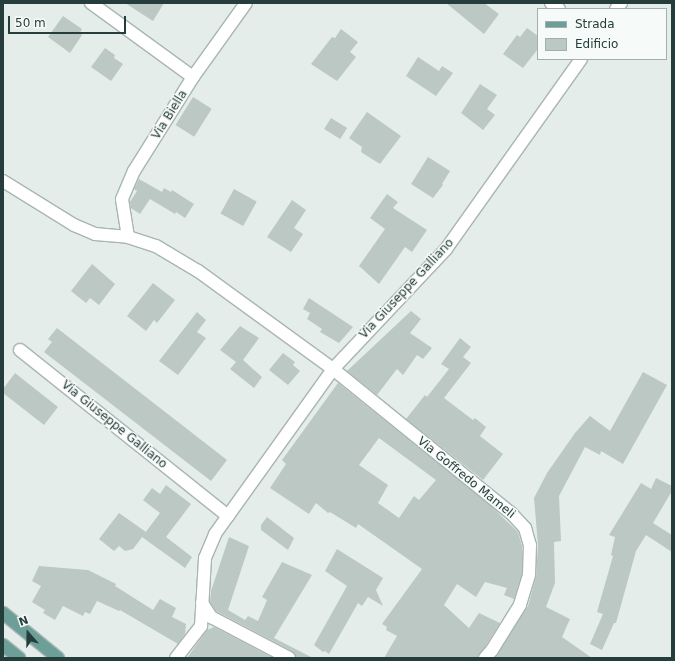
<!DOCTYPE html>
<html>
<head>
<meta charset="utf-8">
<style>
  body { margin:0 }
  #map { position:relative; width:675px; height:661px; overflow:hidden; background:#e5edeb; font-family:"DejaVu Sans",sans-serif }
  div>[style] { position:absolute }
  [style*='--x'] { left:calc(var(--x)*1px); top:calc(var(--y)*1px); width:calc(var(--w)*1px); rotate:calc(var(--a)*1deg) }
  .building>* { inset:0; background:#bbc8c4; transform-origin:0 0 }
  .roads { filter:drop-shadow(1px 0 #a8b5b3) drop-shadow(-1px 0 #a8b5b3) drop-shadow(0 1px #a8b5b3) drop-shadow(0 -1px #a8b5b3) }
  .minor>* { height:12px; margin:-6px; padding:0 6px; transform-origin:6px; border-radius:6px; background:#fff }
  .major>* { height:12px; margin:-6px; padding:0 6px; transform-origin:6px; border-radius:6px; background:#6d9f99 }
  span { translate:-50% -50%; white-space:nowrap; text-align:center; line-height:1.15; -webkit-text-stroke:3px #f6faf8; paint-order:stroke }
  .street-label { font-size:12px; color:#263e3b }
  .frame { position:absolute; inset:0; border:4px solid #263e3b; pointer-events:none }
  .legend { position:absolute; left:537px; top:8px; width:130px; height:52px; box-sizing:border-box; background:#f6faf8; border:1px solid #a3afac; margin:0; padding:5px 7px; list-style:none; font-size:12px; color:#263e3b }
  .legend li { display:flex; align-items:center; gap:8px; height:20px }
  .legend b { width:20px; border:1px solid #a3afac }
  .north { position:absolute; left:8px; top:613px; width:40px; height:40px; -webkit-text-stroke:3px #f6faf8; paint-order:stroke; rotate:340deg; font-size:11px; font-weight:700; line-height:16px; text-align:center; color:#263e3b }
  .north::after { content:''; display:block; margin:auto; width:14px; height:18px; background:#263e3b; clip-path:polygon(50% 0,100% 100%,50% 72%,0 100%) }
  .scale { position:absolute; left:8px; top:16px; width:118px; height:18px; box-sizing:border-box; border:2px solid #263e3b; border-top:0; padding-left:5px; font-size:12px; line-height:14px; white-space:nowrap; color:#263e3b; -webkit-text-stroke:3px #f6faf8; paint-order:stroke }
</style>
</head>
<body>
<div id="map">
  <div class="building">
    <i style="clip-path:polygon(125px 3px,164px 3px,153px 21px)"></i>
    <i style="clip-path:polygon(446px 3px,484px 3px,499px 14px,484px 34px)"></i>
    <i style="clip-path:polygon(63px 16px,82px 29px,80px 33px,82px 35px,70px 53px,48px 37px)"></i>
    <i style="clip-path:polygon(527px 28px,538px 36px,538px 49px,523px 68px,503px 54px,517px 35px,520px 37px)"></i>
    <i style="clip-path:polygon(341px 29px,358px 42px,350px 52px,356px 57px,337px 81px,311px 64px,332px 37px,335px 38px)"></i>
    <i style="clip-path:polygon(105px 48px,115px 55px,114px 58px,123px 64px,111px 81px,91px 67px)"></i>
    <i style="clip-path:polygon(418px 57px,439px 71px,442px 66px,453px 73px,436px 96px,406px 76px)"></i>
    <i style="clip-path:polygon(480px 84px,497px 95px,487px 109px,495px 115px,483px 130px,461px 113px)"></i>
    <i style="left:193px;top:97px;width:22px;height:33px;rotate:32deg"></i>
    <i style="clip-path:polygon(367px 112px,401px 136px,380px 164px,361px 152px,362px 147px,349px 138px)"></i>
    <i style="left:331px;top:118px;width:19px;height:13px;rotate:32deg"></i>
    <i style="clip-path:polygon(428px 157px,450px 171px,442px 184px,443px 185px,433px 198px,411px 184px)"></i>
    <i style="clip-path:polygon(139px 179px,162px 192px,164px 188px,171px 192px,172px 190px,194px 204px,185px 218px,176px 212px,175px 214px,150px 199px,140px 214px,131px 208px,130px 202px,137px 191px,134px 189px)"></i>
    <i style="left:234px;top:189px;width:26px;height:28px;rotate:29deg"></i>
    <i style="clip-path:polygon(387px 194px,398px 202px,393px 208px,427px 230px,412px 252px,405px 247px,379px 284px,359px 266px,385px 229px,370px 218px)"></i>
    <i style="clip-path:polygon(292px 200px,306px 210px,294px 228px,303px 234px,291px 252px,267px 237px)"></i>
    <i style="clip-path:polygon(92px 264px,115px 284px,99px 305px,90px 298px,86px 303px,71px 291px)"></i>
    <i style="clip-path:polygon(153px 283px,175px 300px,157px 323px,154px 320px,146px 331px,127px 316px)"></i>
    <i style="clip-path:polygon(309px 298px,353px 327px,339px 343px,320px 332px,322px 329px,307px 319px,310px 313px,303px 309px)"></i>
    <i style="clip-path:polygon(411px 311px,421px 319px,410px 333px,432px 348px,423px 359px,417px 355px,403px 375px,397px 369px,377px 395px,347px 371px)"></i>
    <i style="clip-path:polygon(197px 312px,206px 320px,197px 332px,206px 338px,178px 375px,159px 361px)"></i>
    <i style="clip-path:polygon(240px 326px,259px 338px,243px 360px,262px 377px,254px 388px,230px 369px,236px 362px,220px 350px)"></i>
    <i style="clip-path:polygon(57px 328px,227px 460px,211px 481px,44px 352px,52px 342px,48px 339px)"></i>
    <i style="clip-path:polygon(460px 338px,471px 347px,463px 357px,471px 363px,444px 398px,473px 420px,475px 418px,486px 427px,480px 436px,503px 454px,483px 480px,406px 419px,425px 395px,427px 397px,449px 369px,441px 364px)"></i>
    <i style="clip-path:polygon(283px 353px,295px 362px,293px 365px,300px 371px,288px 385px,269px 370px)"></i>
    <i style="clip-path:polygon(643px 372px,667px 385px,623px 464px,601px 451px,600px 455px,585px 447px,559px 496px,561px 541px,554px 542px,555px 583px,546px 607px,570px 619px,562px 637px,592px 658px,495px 658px,528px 606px,536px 577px,538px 545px,534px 498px,547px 473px,575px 433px,590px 416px,610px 431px)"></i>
    <i style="clip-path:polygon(15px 373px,58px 407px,44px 425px,3px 393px,3px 389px)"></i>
    <i style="clip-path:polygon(evenodd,338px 383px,490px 505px,518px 532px,522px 546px,522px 574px,514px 599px,504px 595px,507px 588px,485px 582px,476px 597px,457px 584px,444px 605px,469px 628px,479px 613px,500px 623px,478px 658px,384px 658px,397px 636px,386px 630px,387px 627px,382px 624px,422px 569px,358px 524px,356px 528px,330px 512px,328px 513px,316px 503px,309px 514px,270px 488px,286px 464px,282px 460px,338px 383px,379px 438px,436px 480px,419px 500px,414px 496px,399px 518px,378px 503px,388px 485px,359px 465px,379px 438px)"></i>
    <i style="clip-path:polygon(656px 478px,672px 486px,672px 491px,653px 523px,672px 535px,672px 552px,646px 535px,636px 551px,616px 623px,614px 623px,602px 650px,590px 644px,603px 614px,597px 612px,613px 556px,611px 555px,615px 537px,609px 535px,641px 483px,651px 489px)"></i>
    <i style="clip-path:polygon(166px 485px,191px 504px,166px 537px,192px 557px,185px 568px,142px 537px,160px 513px,143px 500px,152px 488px,160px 494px)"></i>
    <i style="clip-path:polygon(119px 513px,146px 532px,133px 549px,125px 551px,119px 546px,114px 551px,99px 539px)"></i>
    <i style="clip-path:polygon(267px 517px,294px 538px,288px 550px,261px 530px,261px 525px)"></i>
    <i style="clip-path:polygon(229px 537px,249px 546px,228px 610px,245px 620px,248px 616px,258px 621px,267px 600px,262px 597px,282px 562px,312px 575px,274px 638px,313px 658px,296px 658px,292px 651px,216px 611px,210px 602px,211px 591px)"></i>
    <i style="clip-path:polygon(337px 549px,383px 578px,376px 590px,383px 606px,368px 597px,362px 606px,358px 603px,329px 654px,325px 651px,323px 652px,314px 645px,347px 586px,325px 571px)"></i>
    <i style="clip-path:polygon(39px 566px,88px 570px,116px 584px,115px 586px,153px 610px,160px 599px,176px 608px,172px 617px,186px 624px,185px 634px,178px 644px,120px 610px,119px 611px,97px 601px,90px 614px,85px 612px,83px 616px,63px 606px,55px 620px,43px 613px,45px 610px,32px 602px,41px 586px,32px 581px)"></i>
    <i style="clip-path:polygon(214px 627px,273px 658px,187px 658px,207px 630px)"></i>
  </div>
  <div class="roads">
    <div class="minor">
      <i style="--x:91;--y:3;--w:126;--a:36"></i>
      <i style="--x:551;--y:3;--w:10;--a:37"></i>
      <i style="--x:616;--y:9;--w:8;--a:-50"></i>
      <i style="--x:3;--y:181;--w:84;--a:31.8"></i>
      <i style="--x:74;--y:225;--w:23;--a:23"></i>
      <i style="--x:95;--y:234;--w:33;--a:5"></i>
      <i style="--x:128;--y:237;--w:29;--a:18"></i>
      <i style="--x:156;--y:246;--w:49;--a:30.8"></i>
      <i style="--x:198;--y:271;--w:167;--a:36"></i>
      <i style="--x:333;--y:369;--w:229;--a:39"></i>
      <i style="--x:511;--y:513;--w:21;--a:47"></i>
      <i style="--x:525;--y:528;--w:18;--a:74"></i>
      <i style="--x:530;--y:545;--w:30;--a:92"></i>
      <i style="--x:529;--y:575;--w:31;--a:107"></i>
      <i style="--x:520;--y:605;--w:53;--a:121.9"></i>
      <i style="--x:492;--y:650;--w:11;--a:131"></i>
      <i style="--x:128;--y:237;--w:38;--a:-99"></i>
      <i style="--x:122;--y:199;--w:30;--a:-67"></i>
      <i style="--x:134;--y:171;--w:111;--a:-57.9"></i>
      <i style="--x:193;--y:77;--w:91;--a:-54.4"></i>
      <i style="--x:20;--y:350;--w:266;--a:38.6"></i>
      <i style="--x:202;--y:603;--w:17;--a:57"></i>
      <i style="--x:211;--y:617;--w:88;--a:27.7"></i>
      <i style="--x:176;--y:658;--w:41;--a:-52"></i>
      <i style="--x:201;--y:626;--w:68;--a:-86.6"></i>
      <i style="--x:205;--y:558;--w:26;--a:-67"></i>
      <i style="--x:215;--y:534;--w:203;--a:-54.4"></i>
      <i style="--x:333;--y:369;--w:165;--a:-46.7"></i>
      <i style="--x:446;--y:249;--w:233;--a:-54.6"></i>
    </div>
    <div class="major">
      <i style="--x:3;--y:613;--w:71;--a:39.3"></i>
      <i style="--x:3;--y:645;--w:21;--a:39"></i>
    </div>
  </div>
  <div class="street-label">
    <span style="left:170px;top:115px;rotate:-58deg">Via Biella</span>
    <span style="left:407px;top:289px;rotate:-47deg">Via Giuseppe Galliano</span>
    <span style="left:114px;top:425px;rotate:39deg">Via Giuseppe Galliano</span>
    <span style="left:466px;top:478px;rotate:39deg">Via Goffredo Mameli</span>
  </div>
  <div class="frame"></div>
  <ul class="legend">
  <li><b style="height:5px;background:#6d9f99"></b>Strada</li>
  <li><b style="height:11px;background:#bbc8c4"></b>Edificio</li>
  </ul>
  <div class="north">N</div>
  <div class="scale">50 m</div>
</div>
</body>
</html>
